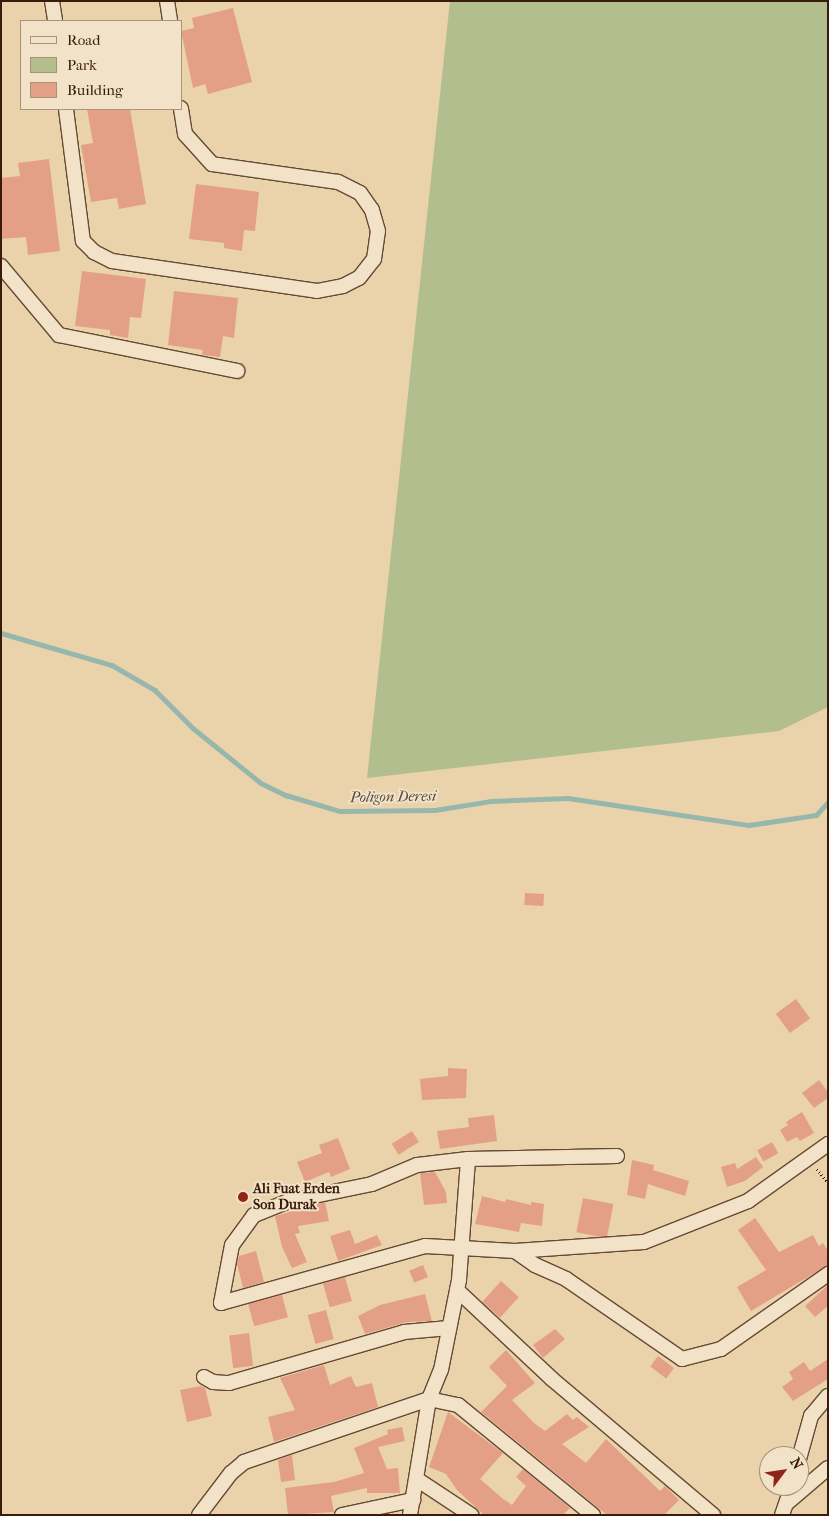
<!DOCTYPE html>
<html>
<head>
<meta charset="utf-8">
<style>
  body { margin:0 }
  #map { position:relative; width:829px; height:1516px; overflow:hidden; background:#ead3ab; font-family:"IM FELL French Canon",serif }
  div>[style] { position:absolute }
  [style*='--x'] { left:calc(var(--x)*1px); top:calc(var(--y)*1px); width:calc(var(--w)*1px); rotate:calc(var(--a)*1deg) }
  .green>* { inset:0; background:#b2be8d }
  .stream>* { height:4.5px; margin:-2.25px; padding:0 2.25px; transform-origin:2.25px; border-radius:2.25px; background:#98b7ac }
  .building>* { inset:0; background:#e4a087; transform-origin:0 0 }
  .path>* { height:2.5px; margin-top:-1.25px; transform-origin:0; background:repeating-linear-gradient(90deg,#3a1b0a 0 1px,transparent 0 3.5px) }
  .roads { filter:drop-shadow(1px 0 #664932) drop-shadow(-1px 0 #664932) drop-shadow(0 1px #664932) drop-shadow(0 -1px #664932) }
  .street>* { height:14px; margin:-7px; padding:0 7px; transform-origin:7px; border-radius:7px; background:#f1e2c8 }
  .dots>* { width:14px; height:14px; translate:-50% -50%; box-sizing:border-box; border:2px solid #f1e2c8; border-radius:50% }
  span { translate:-50% -50%; white-space:nowrap; text-align:center; line-height:1.15; -webkit-text-stroke:4px #f1e2c8; paint-order:stroke }
  .poi-label { font-size:14px; color:#3a1b0a; font-weight:700 }
  .left { translate:0 -50%; text-align:left }
  .water-label { font-size:15px; color:#564a3b; font-style:italic }
  .frame { position:absolute; inset:0; border:2px solid #3a1b0a; pointer-events:none }
  .legend { position:absolute; left:20px; top:20px; width:162px; height:90px; box-sizing:border-box; background:#f1e2c8; border:1px solid #a8927c; margin:0; padding:6px 9px; list-style:none; font-size:15px; color:#3a1b0a }
  .legend li { display:flex; align-items:center; gap:10px; height:25px }
  .legend b { width:25px; border:1px solid #a8927c }
  .north { position:absolute; left:759px; top:1446px; width:50px; height:50px; box-sizing:border-box; background:#f1e2c8; border:1px solid #a8927c; border-radius:50%; rotate:59deg; font-size:14px; font-weight:700; line-height:20px; text-align:center; color:#3a1b0a }
  .north::after { content:''; display:block; margin:auto; width:18px; height:22px; background:#8f2418; clip-path:polygon(50% 0,100% 100%,50% 72%,0 100%) }
</style>
</head>
<body>
<div id="map">
  <div class="green">
    <i style="clip-path:polygon(450px 1px,828px 1px,828px 707px,779px 731px,367px 778px)"></i>
  </div>
  <div class="stream">
    <i style="--x:1;--y:633;--w:116;--a:16.1"></i>
    <i style="--x:112;--y:665;--w:50;--a:30.2"></i>
    <i style="--x:155;--y:690;--w:54;--a:45"></i>
    <i style="--x:193;--y:728;--w:87;--a:39"></i>
    <i style="--x:261;--y:783;--w:28;--a:26"></i>
    <i style="--x:286;--y:795;--w:56;--a:16.5"></i>
    <i style="--x:340;--y:811;--w:95;--a:-0.6"></i>
    <i style="--x:435;--y:810;--w:57;--a:-9.1"></i>
    <i style="--x:491;--y:801;--w:77;--a:-2.2"></i>
    <i style="--x:568;--y:798;--w:183;--a:8.5"></i>
    <i style="--x:749;--y:825;--w:68;--a:-8.5"></i>
    <i style="--x:816;--y:815;--w:18;--a:-47"></i>
  </div>
  <div class="building">
    <i style="clip-path:polygon(233px 8px,252px 82px,208px 94px,205px 84px,193px 88px,181px 31px,194px 28px,192px 18px)"></i>
    <i style="clip-path:polygon(87px 109px,130px 109px,146px 204px,119px 209px,117px 198px,91px 202px,81px 145px,93px 143px)"></i>
    <i style="clip-path:polygon(49px 159px,60px 251px,28px 255px,26px 237px,1px 239px,1px 178px,20px 176px,18px 163px)"></i>
    <i style="clip-path:polygon(196px 184px,259px 192px,255px 231px,244px 230px,242px 251px,224px 248px,224px 243px,189px 239px)"></i>
    <i style="clip-path:polygon(82px 271px,146px 279px,141px 318px,130px 317px,128px 338px,110px 335px,110px 330px,75px 326px)"></i>
    <i style="clip-path:polygon(174px 291px,238px 298px,234px 338px,223px 336px,220px 357px,202px 355px,203px 350px,168px 345px)"></i>
    <i style="left:525px;top:893px;width:19px;height:12px;rotate:3deg"></i>
    <i style="left:796px;top:999px;width:24px;height:25px;rotate:54deg"></i>
    <i style="clip-path:polygon(448px 1068px,467px 1069px,466px 1098px,422px 1100px,420px 1079px,448px 1076px)"></i>
    <i style="clip-path:polygon(819px 1080px,828px 1092px,828px 1098px,814px 1108px,802px 1093px)"></i>
    <i style="clip-path:polygon(802px 1112px,814px 1133px,800px 1141px,797px 1137px,787px 1142px,780px 1130px,788px 1125px,786px 1122px)"></i>
    <i style="clip-path:polygon(494px 1115px,497px 1141px,440px 1149px,437px 1131px,469px 1127px,468px 1118px)"></i>
    <i style="left:412px;top:1131px;width:13px;height:24px;rotate:58deg"></i>
    <i style="clip-path:polygon(338px 1138px,350px 1169px,331px 1177px,329px 1172px,305px 1182px,297px 1162px,322px 1153px,319px 1145px)"></i>
    <i style="left:772px;top:1142px;width:13px;height:17px;rotate:61deg"></i>
    <i style="clip-path:polygon(756px 1157px,763px 1167px,745px 1181px,727px 1187px,721px 1167px,735px 1163px,737px 1169px)"></i>
    <i style="clip-path:polygon(632px 1160px,654px 1165px,653px 1170px,689px 1181px,685px 1196px,648px 1184px,645px 1199px,627px 1195px)"></i>
    <i style="clip-path:polygon(435px 1172px,446px 1192px,447px 1203px,424px 1205px,420px 1173px)"></i>
    <i style="clip-path:polygon(482px 1196px,505px 1202px,506px 1199px,531px 1205px,531px 1202px,544px 1204px,542px 1226px,521px 1223px,519px 1232px,475px 1224px)"></i>
    <i style="left:583px;top:1198px;width:31px;height:35px;rotate:11deg"></i>
    <i style="clip-path:polygon(325px 1202px,329px 1221px,298px 1226px,300px 1233px,295px 1234px,307px 1262px,292px 1268px,282px 1247px,275px 1216px)"></i>
    <i style="clip-path:polygon(755px 1218px,779px 1252px,813px 1235px,819px 1246px,823px 1243px,828px 1251px,828px 1265px,751px 1311px,737px 1287px,766px 1270px,738px 1230px)"></i>
    <i style="clip-path:polygon(350px 1230px,355px 1244px,377px 1235px,382px 1245px,338px 1261px,330px 1236px)"></i>
    <i style="clip-path:polygon(256px 1251px,264px 1282px,243px 1288px,237px 1264px,239px 1256px)"></i>
    <i style="left:423px;top:1265px;width:13px;height:15px;rotate:67deg"></i>
    <i style="left:345px;top:1277px;width:25px;height:23px;rotate:74deg"></i>
    <i style="left:501px;top:1281px;width:24px;height:28px;rotate:42deg"></i>
    <i style="clip-path:polygon(828px 1285px,828px 1306px,815px 1317px,805px 1306px)"></i>
    <i style="clip-path:polygon(425px 1294px,432px 1321px,407px 1322px,365px 1334px,358px 1316px,380px 1305px)"></i>
    <i style="left:282px;top:1295px;width:23px;height:35px;rotate:75deg"></i>
    <i style="left:326px;top:1310px;width:30px;height:19px;rotate:75deg"></i>
    <i style="clip-path:polygon(555px 1329px,565px 1339px,543px 1358px,533px 1345px)"></i>
    <i style="left:249px;top:1333px;width:33px;height:20px;rotate:83deg"></i>
    <i style="clip-path:polygon(506px 1350px,535px 1383px,512px 1400px,534px 1423px,545px 1431px,567px 1414px,573px 1420px,577px 1417px,589px 1427px,562px 1444px,586px 1463px,606px 1439px,660px 1491px,665px 1486px,679px 1500px,664px 1515px,607px 1515px,481px 1412px,507px 1386px,489px 1367px)"></i>
    <i style="left:658px;top:1356px;width:20px;height:13px;rotate:37deg"></i>
    <i style="clip-path:polygon(828px 1359px,828px 1379px,793px 1401px,782px 1387px,793px 1379px,789px 1372px,804px 1362px,810px 1371px)"></i>
    <i style="clip-path:polygon(324px 1365px,330px 1385px,351px 1376px,356px 1387px,372px 1383px,378px 1407px,274px 1442px,268px 1417px,295px 1410px,280px 1378px)"></i>
    <i style="clip-path:polygon(201px 1386px,205px 1388px,212px 1416px,187px 1422px,180px 1390px)"></i>
    <i style="clip-path:polygon(448px 1412px,503px 1453px,480px 1479px,502px 1498px,512px 1505px,526px 1486px,516px 1477px,523px 1469px,570px 1508px,563px 1515px,484px 1515px,457px 1490px,446px 1474px,429px 1467px)"></i>
    <i style="clip-path:polygon(402px 1427px,405px 1441px,378px 1447px,387px 1469px,398px 1468px,400px 1493px,367px 1493px,367px 1488px,331px 1496px,334px 1512px,288px 1515px,285px 1488px,334px 1482px,364px 1473px,354px 1448px,388px 1434px,387px 1430px)"></i>
    <i style="clip-path:polygon(292px 1455px,295px 1480px,281px 1482px,278px 1460px)"></i>
  </div>
  <div class="path">
    <i style="--x:817;--y:1169;--w:17;--a:50"></i>
  </div>
  <div class="roads">
    <div class="street">
      <i style="--x:52;--y:1;--w:20;--a:81"></i>
      <i style="--x:167;--y:1;--w:20;--a:81"></i>
      <i style="--x:66;--y:109;--w:133;--a:82.7"></i>
      <i style="--x:83;--y:241;--w:16;--a:45"></i>
      <i style="--x:94;--y:252;--w:20;--a:27"></i>
      <i style="--x:112;--y:261;--w:207;--a:8.3"></i>
      <i style="--x:317;--y:291;--w:26;--a:-11"></i>
      <i style="--x:343;--y:286;--w:18;--a:-27"></i>
      <i style="--x:359;--y:278;--w:24;--a:-52"></i>
      <i style="--x:374;--y:259;--w:28;--a:-82"></i>
      <i style="--x:378;--y:231;--w:22;--a:-106"></i>
      <i style="--x:372;--y:210;--w:21;--a:-125"></i>
      <i style="--x:360;--y:193;--w:25;--a:-153"></i>
      <i style="--x:338;--y:182;--w:127;--a:-171.9"></i>
      <i style="--x:212;--y:164;--w:40;--a:-132"></i>
      <i style="--x:185;--y:134;--w:26;--a:-99"></i>
      <i style="--x:1;--y:266;--w:90;--a:50"></i>
      <i style="--x:59;--y:335;--w:182;--a:11.4"></i>
      <i style="--x:617;--y:1156;--w:149;--a:178.8"></i>
      <i style="--x:468;--y:1159;--w:51;--a:173.3"></i>
      <i style="--x:417;--y:1165;--w:49;--a:157.1"></i>
      <i style="--x:372;--y:1184;--w:85;--a:168.4"></i>
      <i style="--x:289;--y:1201;--w:38;--a:158"></i>
      <i style="--x:254;--y:1215;--w:37;--a:126"></i>
      <i style="--x:232;--y:1245;--w:59;--a:100.7"></i>
      <i style="--x:221;--y:1303;--w:212;--a:-15.6"></i>
      <i style="--x:425;--y:1246;--w:90;--a:3.2"></i>
      <i style="--x:515;--y:1251;--w:129;--a:-4"></i>
      <i style="--x:644;--y:1242;--w:112;--a:-21.5"></i>
      <i style="--x:748;--y:1201;--w:98;--a:-35.5"></i>
      <i style="--x:515;--y:1251;--w:24;--a:35"></i>
      <i style="--x:535;--y:1265;--w:34;--a:24"></i>
      <i style="--x:566;--y:1279;--w:141;--a:34.6"></i>
      <i style="--x:682;--y:1359;--w:40;--a:-14.4"></i>
      <i style="--x:721;--y:1349;--w:131;--a:-35"></i>
      <i style="--x:457;--y:1290;--w:130;--a:43.1"></i>
      <i style="--x:552;--y:1379;--w:211;--a:40.2"></i>
      <i style="--x:204;--y:1377;--w:10;--a:29"></i>
      <i style="--x:213;--y:1382;--w:16;--a:4"></i>
      <i style="--x:229;--y:1383;--w:182;--a:-16.2"></i>
      <i style="--x:404;--y:1332;--w:45;--a:-5.1"></i>
      <i style="--x:799;--y:1459;--w:45;--a:-74.4"></i>
      <i style="--x:811;--y:1416;--w:26;--a:-50"></i>
      <i style="--x:418;--y:1480;--w:64;--a:33.4"></i>
      <i style="--x:787;--y:1503;--w:54;--a:-40.5"></i>
      <i style="--x:199;--y:1515;--w:53;--a:-52.7"></i>
      <i style="--x:231;--y:1473;--w:17;--a:-40"></i>
      <i style="--x:244;--y:1462;--w:195;--a:-18.8"></i>
      <i style="--x:429;--y:1399;--w:30;--a:12"></i>
      <i style="--x:458;--y:1405;--w:174;--a:39.2"></i>
      <i style="--x:342;--y:1515;--w:73;--a:-11.9"></i>
      <i style="--x:410;--y:1515;--w:118;--a:-80.7"></i>
      <i style="--x:429;--y:1399;--w:31;--a:-68"></i>
      <i style="--x:441;--y:1370;--w:92;--a:-78.7"></i>
      <i style="--x:459;--y:1280;--w:121;--a:-85.7"></i>
      <i style="--x:782;--y:1515;--w:31;--a:-71"></i>
    </div>
  </div>
  <div class="dots">
    <i style="left:243px;top:1197px;background:#8f2418"></i>
  </div>
  <div class="poi-label">
    <span class="left" style="left:253px;top:1197px">Ali Fuat Erden<br>Son Durak</span>
  </div>
  <div class="water-label">
    <span style="left:393px;top:797px;rotate:-1deg">Poligon Deresi</span>
  </div>
  <div class="frame"></div>
  <ul class="legend">
  <li><b style="height:6px;background:#f1e2c8"></b>Road</li>
  <li><b style="height:14px;background:#b2be8d"></b>Park</li>
  <li><b style="height:14px;background:#e4a087"></b>Building</li>
  </ul>
  <div class="north">N</div>
</div>
</body>
</html>
